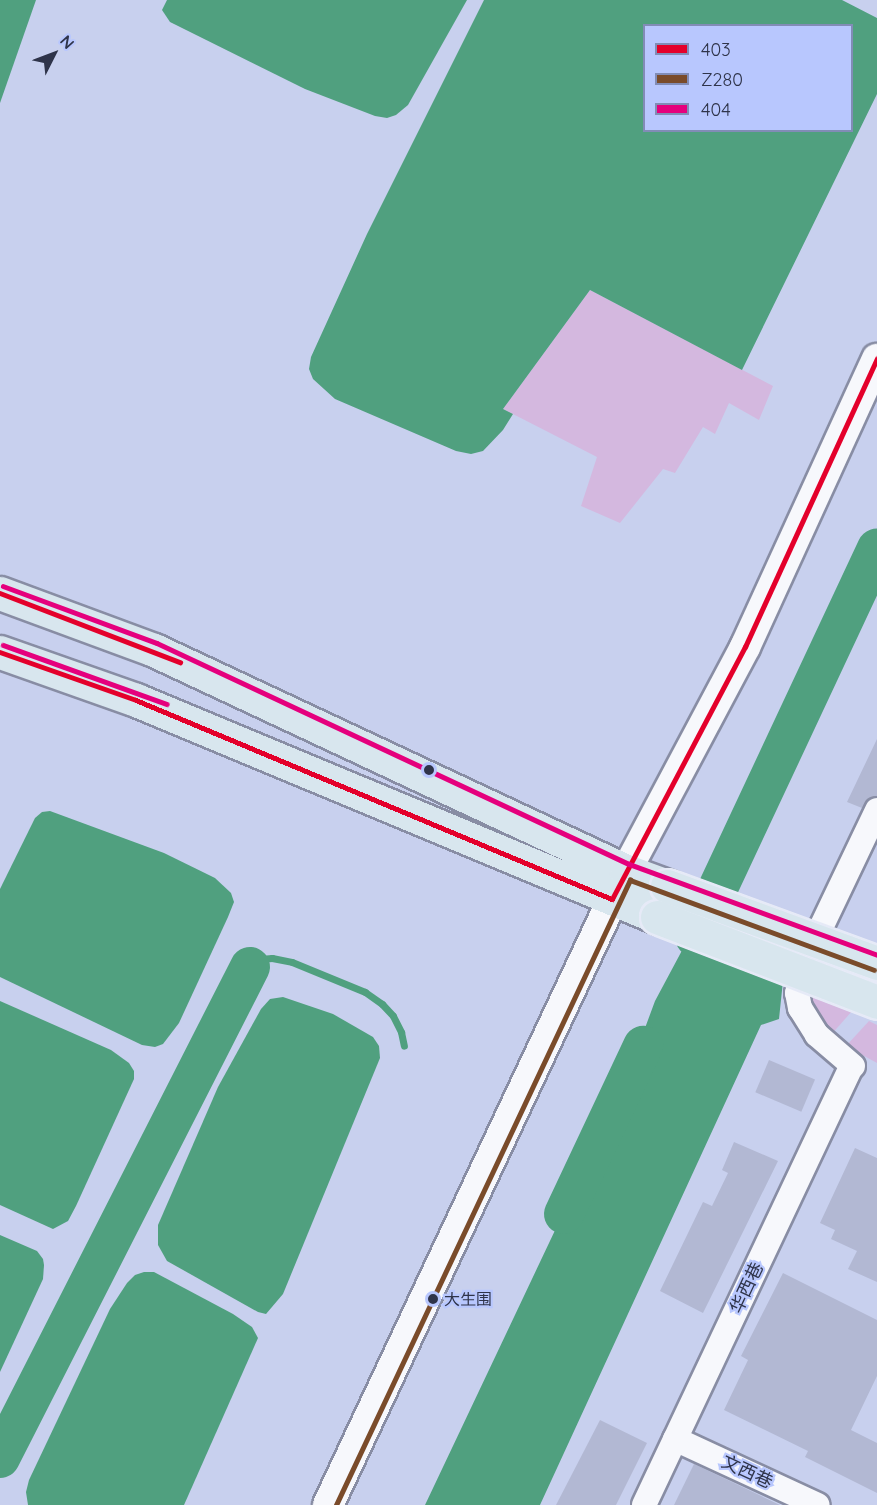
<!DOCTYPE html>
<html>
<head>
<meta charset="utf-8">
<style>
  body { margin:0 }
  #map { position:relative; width:877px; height:1505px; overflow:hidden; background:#c8d0ee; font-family:Quicksand,"Noto Sans SC",sans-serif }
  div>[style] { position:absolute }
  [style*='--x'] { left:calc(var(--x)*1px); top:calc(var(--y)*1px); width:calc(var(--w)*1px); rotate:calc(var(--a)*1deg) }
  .green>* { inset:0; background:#d4b8df }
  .water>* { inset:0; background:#50a07f }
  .stream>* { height:7px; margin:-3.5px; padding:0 3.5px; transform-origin:3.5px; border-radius:3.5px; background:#50a07f }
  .river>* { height:40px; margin:-20px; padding:0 20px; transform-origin:20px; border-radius:20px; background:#50a07f }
  .building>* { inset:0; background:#b2b8d3; transform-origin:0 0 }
  .roads { filter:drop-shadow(2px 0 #888da4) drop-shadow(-2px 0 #888da4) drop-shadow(0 2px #888da4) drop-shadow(0 -2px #888da4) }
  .minor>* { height:24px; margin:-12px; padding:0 12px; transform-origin:12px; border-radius:12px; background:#f7f8fc }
  .tertiary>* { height:30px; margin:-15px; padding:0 15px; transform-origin:15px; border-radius:15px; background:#f7f8fc }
  .trunk>* { height:33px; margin:-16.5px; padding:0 16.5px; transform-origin:16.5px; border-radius:16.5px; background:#d8e6ee }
  .bridges { filter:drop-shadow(2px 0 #e6eaf7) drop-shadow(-2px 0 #e6eaf7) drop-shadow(0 2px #e6eaf7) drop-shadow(0 -2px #e6eaf7) }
  .trunk-bridge>* { height:33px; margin:-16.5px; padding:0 16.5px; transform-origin:16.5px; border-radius:16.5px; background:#d8e6ee }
  .bus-1>* { height:4.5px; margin:-2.25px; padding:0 2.25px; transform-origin:2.25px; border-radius:2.25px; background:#e4002b }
  .bus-2>* { height:4.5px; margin:-2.25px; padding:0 2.25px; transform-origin:2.25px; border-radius:2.25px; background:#7a4b2a }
  .bus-3>* { height:4.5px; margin:-2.25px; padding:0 2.25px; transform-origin:2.25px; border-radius:2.25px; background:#e5007d }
  .dots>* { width:16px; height:16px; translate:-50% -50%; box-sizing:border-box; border:3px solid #b8c7fe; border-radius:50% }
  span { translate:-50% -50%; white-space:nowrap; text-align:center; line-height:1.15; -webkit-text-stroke:4.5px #b8c7fe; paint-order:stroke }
  .bus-label { font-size:16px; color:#2f344a }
  .left { translate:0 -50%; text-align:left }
  .street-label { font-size:18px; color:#2f344a }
  .legend { position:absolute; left:643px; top:24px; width:210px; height:108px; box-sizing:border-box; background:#b8c7fe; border:2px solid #818cb6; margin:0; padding:8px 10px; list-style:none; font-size:18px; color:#2f344a }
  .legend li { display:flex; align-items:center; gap:12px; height:30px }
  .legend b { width:30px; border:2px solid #818cb6 }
  .north { position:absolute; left:24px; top:24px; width:60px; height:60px; -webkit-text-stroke:4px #b8c7fe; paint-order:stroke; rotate:48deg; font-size:16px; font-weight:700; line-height:24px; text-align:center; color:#2f344a }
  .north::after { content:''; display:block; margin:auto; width:21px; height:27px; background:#2f344a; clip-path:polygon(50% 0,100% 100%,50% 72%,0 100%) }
</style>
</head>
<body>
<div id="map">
  <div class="green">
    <i style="clip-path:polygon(590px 290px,773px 386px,759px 420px,729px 403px,715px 434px,703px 427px,675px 473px,663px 469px,620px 523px,581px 506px,597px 457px,503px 409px)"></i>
    <i style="clip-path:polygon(806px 986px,853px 1010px,830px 1036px,803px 992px)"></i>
    <i style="clip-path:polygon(869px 1021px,877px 1025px,877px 1063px,846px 1046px)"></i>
  </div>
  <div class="water">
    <i style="clip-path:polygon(0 0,36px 0,0 103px)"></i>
    <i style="clip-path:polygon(167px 0,467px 0,408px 105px,396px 115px,387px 118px,375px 116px,305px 89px,170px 22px,162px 10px)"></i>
    <i style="clip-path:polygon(evenodd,484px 0,842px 0,877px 18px,877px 94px,742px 370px,590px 290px,503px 409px,513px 414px,503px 430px,483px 451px,471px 454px,456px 451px,335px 399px,313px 379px,309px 369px,311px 357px,367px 234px,484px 0,644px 26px,852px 26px,852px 130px,644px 130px,644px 26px)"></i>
    <i style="clip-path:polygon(50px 811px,164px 853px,215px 878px,231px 893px,234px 902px,228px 917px,179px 1023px,163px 1044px,155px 1047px,142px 1045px,0 977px,0 889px,35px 818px,42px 812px)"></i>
    <i style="clip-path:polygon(694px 928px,785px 962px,779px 1019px,761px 1025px,540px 1505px,425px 1505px,585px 1167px,597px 1158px,655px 1001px)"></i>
    <i style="clip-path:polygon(283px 997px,333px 1014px,373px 1037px,379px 1046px,380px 1058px,283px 1294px,266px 1314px,258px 1312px,167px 1261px,158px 1245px,158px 1225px,218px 1087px,261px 1009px,270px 999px)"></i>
    <i style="clip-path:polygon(0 1001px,111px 1050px,129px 1063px,134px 1071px,134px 1079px,76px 1206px,68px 1221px,53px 1229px,0 1205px)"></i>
    <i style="clip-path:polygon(0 1235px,37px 1251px,43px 1259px,44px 1265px,43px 1279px,0 1372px)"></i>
    <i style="clip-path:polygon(144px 1272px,154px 1272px,233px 1314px,252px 1327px,258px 1338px,184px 1505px,28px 1505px,26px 1492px,29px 1480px,110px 1309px,127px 1283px,135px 1275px)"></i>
  </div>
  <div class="stream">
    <i style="--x:250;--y:967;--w:13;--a:-39"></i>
    <i style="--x:260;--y:959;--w:12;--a:-5"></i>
    <i style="--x:272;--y:958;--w:20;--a:11"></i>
    <i style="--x:292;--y:962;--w:79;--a:22.3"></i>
    <i style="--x:365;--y:992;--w:21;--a:35"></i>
    <i style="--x:382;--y:1004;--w:16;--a:47"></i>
    <i style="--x:393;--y:1016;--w:18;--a:63"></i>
    <i style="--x:401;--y:1032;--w:14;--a:78"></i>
  </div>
  <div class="river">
    <i style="--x:695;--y:937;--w:429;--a:-64.9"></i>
    <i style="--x:564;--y:1214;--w:186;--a:-64.8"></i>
    <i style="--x:0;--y:1458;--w:551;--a:-63.02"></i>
  </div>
  <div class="building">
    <i style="clip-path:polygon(877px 739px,877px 796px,868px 799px,862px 808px,847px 802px)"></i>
    <i style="left:769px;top:1060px;width:50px;height:35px;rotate:23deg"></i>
    <i style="clip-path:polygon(734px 1142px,778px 1161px,703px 1313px,660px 1291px,703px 1202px,712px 1206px,728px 1173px,722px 1170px)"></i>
    <i style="clip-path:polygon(855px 1148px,877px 1158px,877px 1282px,848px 1269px,857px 1251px,831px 1239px,835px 1230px,820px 1223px)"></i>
    <i style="clip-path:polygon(783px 1273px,877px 1320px,877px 1376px,851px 1430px,877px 1443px,877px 1493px,805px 1457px,808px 1451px,724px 1410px,748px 1360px,741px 1356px)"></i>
    <i style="clip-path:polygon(600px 1420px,647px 1443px,616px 1505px,556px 1505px)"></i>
    <i style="clip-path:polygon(694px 1464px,732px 1482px,780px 1505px,674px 1505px)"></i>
  </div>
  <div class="roads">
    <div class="minor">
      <i style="--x:853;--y:1066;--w:48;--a:-139.3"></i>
      <i style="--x:817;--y:1035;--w:32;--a:-122"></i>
      <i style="--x:800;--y:1008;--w:15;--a:-101"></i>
      <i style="--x:797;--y:993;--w:35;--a:-75"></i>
      <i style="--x:806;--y:959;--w:165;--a:-64.5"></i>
      <i style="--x:675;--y:1439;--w:157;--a:24.8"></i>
      <i style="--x:644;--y:1505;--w:481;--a:-64.7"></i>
    </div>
    <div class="tertiary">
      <i style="--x:328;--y:1505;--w:701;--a:-64.82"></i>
      <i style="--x:626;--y:871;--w:254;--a:-62"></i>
      <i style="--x:745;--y:647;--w:317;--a:-65.4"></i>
    </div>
    <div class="trunk">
      <i style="--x:0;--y:593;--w:164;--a:20.3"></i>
      <i style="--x:154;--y:650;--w:521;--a:25.09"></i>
      <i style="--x:626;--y:871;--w:44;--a:20.1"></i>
      <i style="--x:0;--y:652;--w:144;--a:19.4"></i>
      <i style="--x:136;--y:700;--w:564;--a:22.61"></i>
    </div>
  </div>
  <div class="bridges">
    <div class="trunk-bridge">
      <i style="--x:667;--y:886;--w:224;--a:20.1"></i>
      <i style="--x:657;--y:917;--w:236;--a:21.1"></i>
    </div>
  </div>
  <div class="bus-1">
    <i style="--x:0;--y:593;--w:193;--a:21"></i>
    <i style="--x:0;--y:652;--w:144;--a:19.4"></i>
    <i style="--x:136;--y:700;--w:516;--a:22.69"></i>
    <i style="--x:612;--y:899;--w:285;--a:-62.2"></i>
    <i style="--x:745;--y:647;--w:317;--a:-65.4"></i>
  </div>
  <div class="bus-2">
    <i style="--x:336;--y:1505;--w:691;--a:-64.81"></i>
    <i style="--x:630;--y:880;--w:260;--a:20.2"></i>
  </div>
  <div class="bus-3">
    <i style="--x:3;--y:586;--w:164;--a:20.3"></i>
    <i style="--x:157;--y:643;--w:521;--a:25.09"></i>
    <i style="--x:629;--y:864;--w:264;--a:20.1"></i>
    <i style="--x:3;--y:645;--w:174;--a:19.8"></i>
  </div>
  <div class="dots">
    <i style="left:429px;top:770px;background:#2f344a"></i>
    <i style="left:433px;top:1299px;background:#2f344a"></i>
  </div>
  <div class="bus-label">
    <span class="left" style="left:444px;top:1299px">大生围</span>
  </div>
  <div class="street-label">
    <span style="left:747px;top:1288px;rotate:-65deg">华西巷</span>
    <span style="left:747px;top:1472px;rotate:25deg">文西巷</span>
  </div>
  <ul class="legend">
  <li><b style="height:8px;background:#e4002b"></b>403</li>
  <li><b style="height:8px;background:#7a4b2a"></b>Z280</li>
  <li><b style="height:8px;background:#e5007d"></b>404</li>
  </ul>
  <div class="north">N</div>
</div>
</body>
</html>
